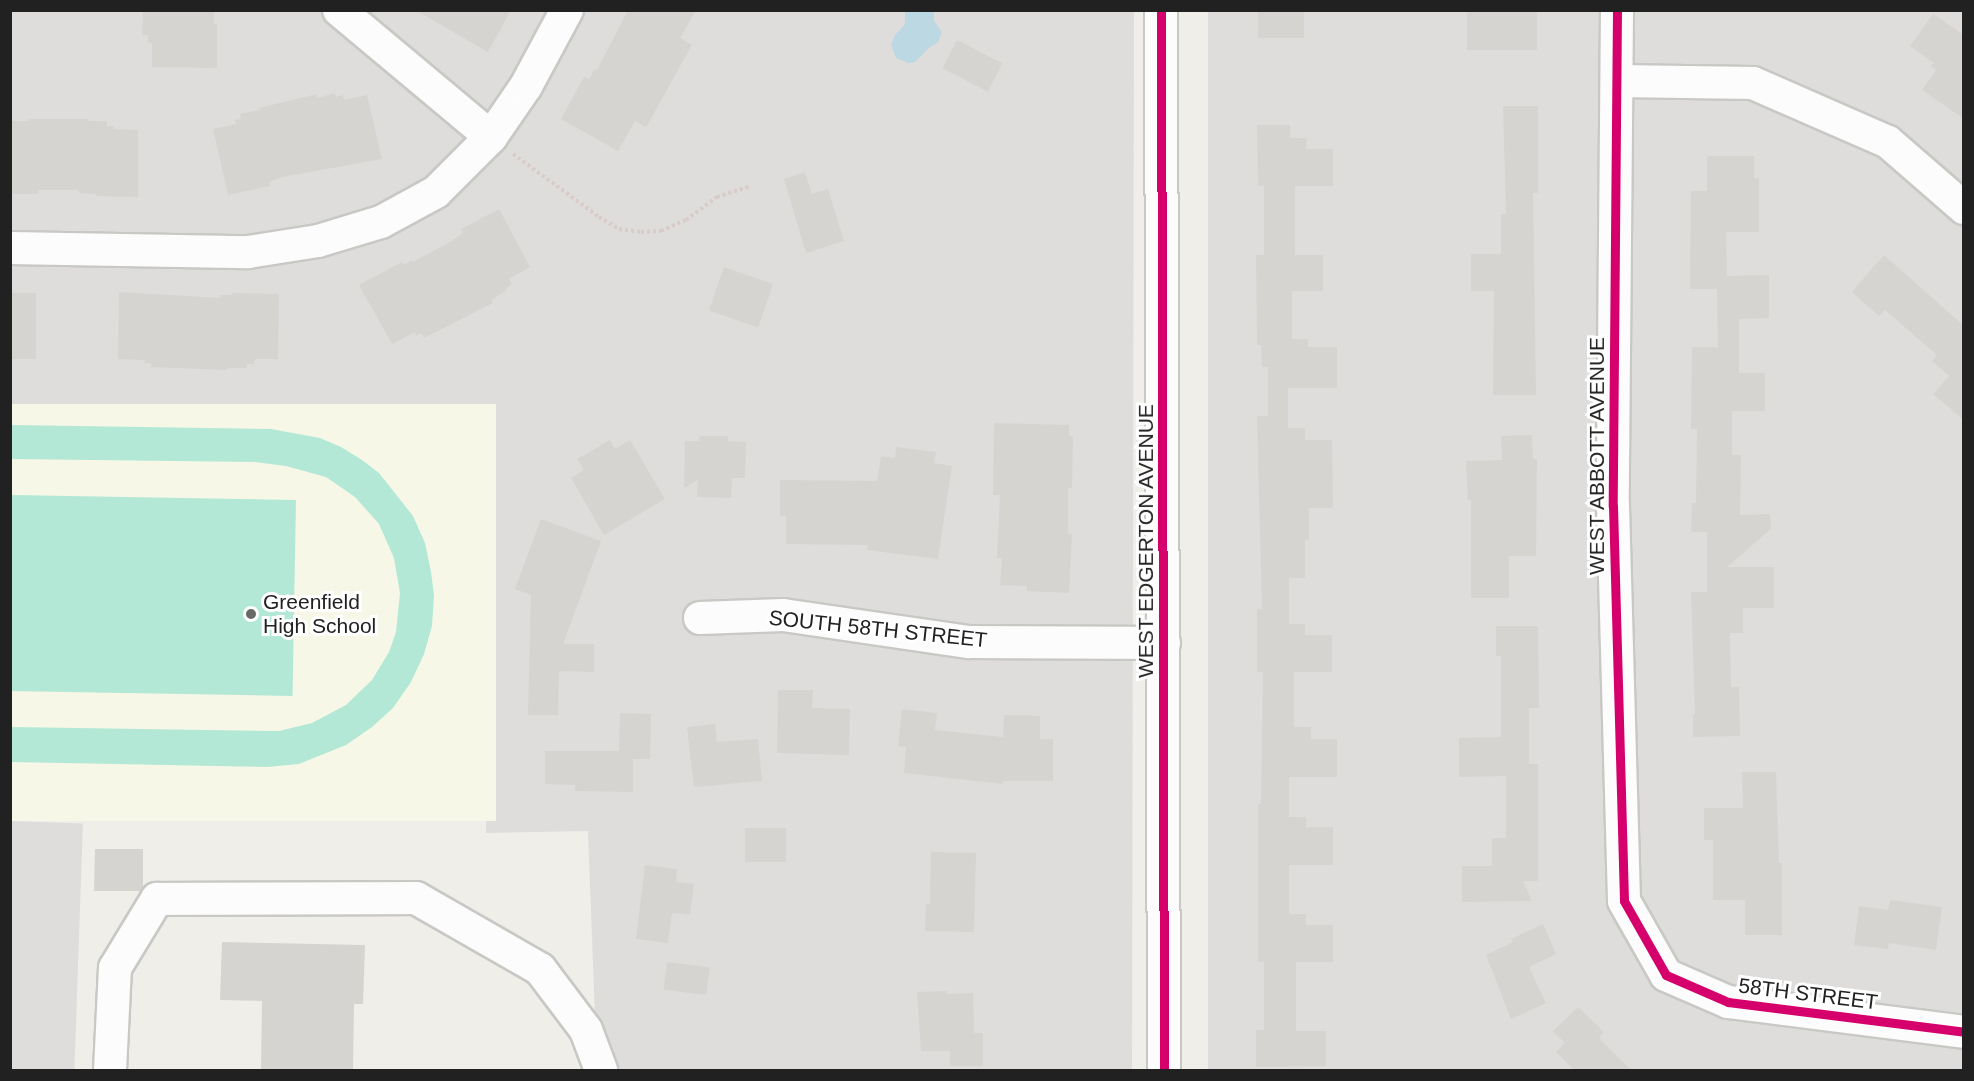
<!DOCTYPE html>
<html>
<head>
<meta charset="utf-8">
<style>
  body { margin:0 }
  #map { position:relative; width:1974px; height:1081px; overflow:hidden; background:#efeee9; font-family:Arial,sans-serif }
  div>[style] { position:absolute }
  [style*='--x'] { left:calc(var(--x)*1px); top:calc(var(--y)*1px); width:calc(var(--w)*1px); rotate:calc(var(--a)*1deg) }
  .residential>* { inset:0; background:#dedddb; transform-origin:0 0 }
  .education>* { inset:0; background:#f6f7e6; transform-origin:0 0 }
  .pitch>* { inset:0; background:#b3e8d6; transform-origin:0 0 }
  .water>* { inset:0; background:#bcd8e3 }
  .building>* { inset:0; background:#d6d4d0; transform-origin:0 0 }
  .path>* { height:4px; margin-top:-2px; transform-origin:0; background:repeating-linear-gradient(90deg,#d8cbc8 0 3px,transparent 0 6px) }
  .roads { filter:drop-shadow(2px 0 #c8c8c5) drop-shadow(-2px 0 #c8c8c5) drop-shadow(0 2px #c8c8c5) drop-shadow(0 -2px #c8c8c5) }
  .minor>* { height:32px; margin:-16px; padding:0 16px; transform-origin:16px; border-radius:16px; background:#fdfcfc }
  .cycleway>* { height:9px; margin:-4.5px; padding:0 4.5px; transform-origin:4.5px; border-radius:4.5px; background:#d6006c }
  .dots>* { width:16px; height:16px; translate:-50% -50%; box-sizing:border-box; border:3px solid #fff; border-radius:50% }
  span { translate:-50% -50%; white-space:nowrap; text-align:center; line-height:1.15; -webkit-text-stroke:6px #fff; paint-order:stroke }
  .street-label { font-size:21px; color:#212121 }
  .poi-label { font-size:21px; color:#212121 }
  .left { translate:0 -50%; text-align:left }
  .frame { position:absolute; inset:0; border:12px solid #212121; pointer-events:none }
</style>
</head>
<body>
<div id="map">
  <div class="residential">
    <i style="clip-path:polygon(11px 11px,1134px 11px,1132px 1070px,597px 1070px,588px 831px,486px 833px,495px 407px,11px 404px)"></i>
    <i style="left:1208px;top:11px;width:755px;height:1059px"></i>
    <i style="left:11px;top:821px;width:72px;height:249px;rotate:2deg"></i>
  </div>
  <div class="education">
    <i style="left:11px;top:404px;width:485px;height:417px"></i>
  </div>
  <div class="pitch">
    <i style="clip-path:polygon(11px 425px,271px 429px,320px 438px,341px 447px,362px 460px,379px 473px,413px 516px,425px 543px,431px 572px,434px 595px,432px 626px,424px 654px,411px 682px,393px 708px,372px 727px,346px 745px,299px 764px,267px 767px,11px 762px,11px 727px,279px 731px,312px 723px,346px 705px,372px 680px,389px 652px,396px 632px,400px 593px,394px 558px,379px 524px,355px 497px,326px 477px,286px 466px,255px 462px,11px 459px)"></i>
    <i style="left:11px;top:495px;width:285px;height:196px;rotate:1deg"></i>
  </div>
  <div class="water">
    <i style="clip-path:polygon(905px 11px,934px 11px,934px 21px,942px 32px,938px 42px,930px 47px,915px 62px,909px 63px,896px 58px,891px 45px,895px 35px,905px 24px)"></i>
  </div>
  <div class="building">
    <i style="clip-path:polygon(143px 10px,214px 10px,214px 24px,217px 24px,217px 68px,152px 67px,152px 43px,148px 42px,148px 35px,142px 35px)"></i>
    <i style="clip-path:polygon(415px 10px,511px 10px,488px 52px)"></i>
    <i style="clip-path:polygon(628px 10px,696px 10px,680px 38px,692px 45px,683px 61px,648px 124px,646px 127px,635px 121px,618px 151px,561px 119px,584px 77px,589px 79px,595px 69px,597px 70px)"></i>
    <i style="left:1258px;top:10px;width:46px;height:28px"></i>
    <i style="left:1467px;top:10px;width:70px;height:40px"></i>
    <i style="clip-path:polygon(1933px 14px,1964px 35px,1964px 119px,1922px 90px,1936px 70px,1931px 66px,1934px 63px,1910px 46px)"></i>
    <i style="left:957px;top:40px;width:51px;height:32px;rotate:27deg"></i>
    <i style="clip-path:polygon(335px 93px,336px 97px,343px 95px,344px 100px,367px 95px,382px 159px,282px 177px,269px 182px,270px 186px,228px 195px,213px 129px,236px 124px,235px 120px,241px 119px,240px 114px,260px 110px,259px 108px,317px 94px,317px 98px)"></i>
    <i style="clip-path:polygon(1503px 106px,1538px 106px,1538px 193px,1533px 193px,1536px 395px,1493px 395px,1494px 291px,1471px 291px,1471px 254px,1501px 254px,1501px 214px,1506px 214px)"></i>
    <i style="clip-path:polygon(29px 119px,89px 119px,89px 121px,107px 121px,107px 126px,114px 126px,114px 129px,138px 130px,138px 197px,96px 196px,96px 194px,79px 193px,79px 190px,38px 190px,38px 194px,11px 194px,11px 121px,29px 121px)"></i>
    <i style="clip-path:polygon(1257px 125px,1290px 125px,1290px 138px,1307px 138px,1306px 149px,1333px 149px,1333px 186px,1295px 186px,1295px 255px,1323px 255px,1323px 291px,1292px 291px,1292px 339px,1308px 339px,1308px 347px,1337px 347px,1337px 388px,1288px 388px,1288px 428px,1305px 428px,1305px 440px,1332px 440px,1333px 508px,1309px 508px,1309px 540px,1305px 540px,1305px 578px,1289px 578px,1289px 624px,1305px 624px,1305px 635px,1332px 635px,1332px 672px,1294px 672px,1294px 727px,1311px 727px,1311px 739px,1337px 739px,1337px 777px,1289px 777px,1289px 817px,1306px 817px,1306px 827px,1333px 827px,1333px 865px,1289px 865px,1289px 914px,1306px 914px,1306px 925px,1333px 925px,1333px 962px,1296px 962px,1296px 1031px,1326px 1031px,1326px 1066px,1256px 1067px,1256px 1030px,1264px 1030px,1264px 962px,1258px 962px,1258px 804px,1261px 804px,1263px 672px,1257px 672px,1257px 609px,1262px 609px,1257px 416px,1268px 416px,1268px 367px,1262px 367px,1261px 345px,1257px 345px,1256px 255px,1264px 255px,1264px 186px,1258px 186px)"></i>
    <i style="clip-path:polygon(1707px 156px,1754px 156px,1754px 178px,1759px 178px,1759px 232px,1726px 232px,1727px 276px,1769px 275px,1769px 318px,1739px 319px,1739px 373px,1765px 373px,1765px 411px,1732px 411px,1732px 455px,1741px 455px,1740px 515px,1770px 514px,1771px 529px,1727px 567px,1774px 567px,1774px 608px,1743px 608px,1743px 633px,1730px 633px,1731px 687px,1739px 687px,1740px 736px,1693px 737px,1693px 715px,1695px 714px,1691px 592px,1707px 592px,1707px 532px,1691px 532px,1692px 503px,1696px 503px,1697px 429px,1691px 429px,1692px 347px,1718px 347px,1717px 289px,1690px 289px,1691px 191px,1707px 191px)"></i>
    <i style="clip-path:polygon(805px 172px,812px 194px,828px 189px,844px 241px,806px 253px,784px 179px)"></i>
    <i style="clip-path:polygon(499px 209px,530px 267px,509px 279px,512px 284px,506px 288px,507px 290px,491px 300px,493px 303px,424px 338px,421px 333px,416px 336px,415px 332px,392px 344px,359px 285px,402px 262px,404px 265px,412px 260px,413px 262px,450px 242px,463px 233px,461px 229px)"></i>
    <i style="clip-path:polygon(1884px 255px,1964px 326px,1964px 420px,1933px 394px,1949px 376px,1932px 361px,1937px 355px,1885px 310px,1879px 316px,1852px 292px)"></i>
    <i style="left:724px;top:267px;width:52px;height:46px;rotate:19deg"></i>
    <i style="clip-path:polygon(119px 292px,220px 298px,221px 295px,232px 295px,232px 293px,279px 294px,278px 359px,255px 359px,254px 364px,247px 364px,247px 368px,227px 368px,227px 370px,151px 367px,151px 363px,144px 363px,145px 360px,118px 359px)"></i>
    <i style="left:10px;top:293px;width:26px;height:66px"></i>
    <i style="clip-path:polygon(994px 423px,1069px 425px,1069px 436px,1073px 437px,1072px 488px,1068px 488px,1068px 534px,1072px 534px,1069px 593px,1027px 591px,1027px 586px,1000px 585px,1002px 558px,997px 558px,1000px 495px,993px 495px)"></i>
    <i style="clip-path:polygon(1532px 435px,1533px 459px,1537px 459px,1536px 556px,1509px 556px,1509px 598px,1471px 598px,1471px 500px,1468px 501px,1466px 461px,1502px 460px,1501px 436px)"></i>
    <i style="clip-path:polygon(699px 436px,728px 436px,728px 441px,746px 442px,745px 478px,732px 478px,731px 498px,697px 497px,698px 480px,684px 488px,685px 441px,699px 441px)"></i>
    <i style="clip-path:polygon(610px 440px,615px 449px,630px 440px,665px 499px,604px 535px,571px 478px,584px 470px,577px 459px)"></i>
    <i style="clip-path:polygon(896px 447px,936px 452px,934px 463px,952px 466px,938px 559px,867px 550px,868px 545px,786px 544px,786px 516px,780px 516px,780px 480px,877px 481px,881px 456px,895px 458px)"></i>
    <i style="clip-path:polygon(541px 519px,601px 541px,563px 644px,594px 644px,594px 672px,559px 671px,558px 715px,528px 715px,531px 595px,515px 589px)"></i>
    <i style="clip-path:polygon(1496px 626px,1538px 626px,1539px 708px,1529px 708px,1529px 764px,1538px 764px,1538px 881px,1523px 881px,1532px 901px,1462px 902px,1462px 866px,1492px 866px,1492px 838px,1506px 838px,1506px 776px,1459px 777px,1459px 738px,1501px 737px,1501px 656px,1496px 656px)"></i>
    <i style="clip-path:polygon(778px 690px,813px 690px,812px 708px,850px 709px,849px 755px,777px 753px)"></i>
    <i style="clip-path:polygon(902px 709px,937px 713px,935px 730px,1003px 737px,1004px 715px,1040px 716px,1040px 739px,1053px 739px,1053px 781px,1003px 781px,1003px 784px,904px 773px,906px 747px,898px 746px)"></i>
    <i style="clip-path:polygon(620px 713px,651px 714px,650px 759px,633px 759px,633px 792px,575px 791px,575px 785px,545px 784px,545px 751px,619px 751px)"></i>
    <i style="clip-path:polygon(715px 724px,717px 742px,758px 739px,762px 781px,694px 787px,687px 727px)"></i>
    <i style="clip-path:polygon(1742px 772px,1776px 772px,1779px 863px,1782px 863px,1782px 935px,1745px 935px,1745px 900px,1713px 900px,1713px 840px,1704px 840px,1704px 808px,1743px 808px)"></i>
    <i style="left:745px;top:828px;width:41px;height:34px"></i>
    <i style="clip-path:polygon(95px 849px,143px 849px,143px 888px,141px 891px,94px 891px)"></i>
    <i style="clip-path:polygon(931px 852px,976px 853px,974px 932px,925px 931px,926px 904px,930px 904px)"></i>
    <i style="clip-path:polygon(645px 865px,677px 869px,676px 882px,694px 884px,690px 915px,672px 913px,668px 943px,636px 939px)"></i>
    <i style="clip-path:polygon(1890px 900px,1942px 907px,1936px 950px,1889px 943px,1888px 949px,1854px 945px,1859px 906px,1888px 910px)"></i>
    <i style="clip-path:polygon(1543px 924px,1556px 954px,1529px 967px,1546px 1003px,1511px 1019px,1486px 955px,1513px 942px,1511px 939px)"></i>
    <i style="clip-path:polygon(222px 942px,365px 945px,363px 1004px,354px 1004px,353px 1071px,261px 1071px,262px 1001px,220px 1000px)"></i>
    <i style="left:667px;top:962px;width:43px;height:28px;rotate:7deg"></i>
    <i style="clip-path:polygon(947px 991px,947px 994px,973px 993px,974px 1033px,983px 1033px,983px 1066px,950px 1066px,950px 1051px,921px 1051px,917px 992px)"></i>
    <i style="clip-path:polygon(1578px 1007px,1604px 1032px,1599px 1038px,1632px 1071px,1575px 1071px,1556px 1052px,1565px 1043px,1553px 1031px)"></i>
  </div>
  <div class="path">
    <i style="--x:513;--y:154;--w:107;--a:36.2"></i>
    <i style="--x:599;--y:217;--w:23;--a:31"></i>
    <i style="--x:619;--y:229;--w:22;--a:8"></i>
    <i style="--x:641;--y:232;--w:20;--a:-3"></i>
    <i style="--x:661;--y:231;--w:27;--a:-24"></i>
    <i style="--x:686;--y:220;--w:39;--a:-37"></i>
    <i style="--x:717;--y:197;--w:35;--a:-18"></i>
  </div>
  <div class="roads">
    <div class="minor">
      <i style="--x:339;--y:10;--w:198;--a:39.9"></i>
      <i style="--x:1161;--y:10;--w:1060;--a:89.84"></i>
      <i style="--x:1617;--y:10;--w:496;--a:90.5"></i>
      <i style="--x:1613;--y:506;--w:395;--a:88.4"></i>
      <i style="--x:1624;--y:901;--w:85;--a:60.4"></i>
      <i style="--x:1666;--y:975;--w:68;--a:23.5"></i>
      <i style="--x:1728;--y:1002;--w:238;--a:7.2"></i>
      <i style="--x:1618;--y:81;--w:135;--a:0.8"></i>
      <i style="--x:1753;--y:83;--w:147;--a:23.6"></i>
      <i style="--x:1888;--y:142;--w:101;--a:41"></i>
      <i style="--x:10;--y:248;--w:238;--a:1"></i>
      <i style="--x:248;--y:252;--w:71;--a:-8.9"></i>
      <i style="--x:318;--y:241;--w:66;--a:-16.8"></i>
      <i style="--x:381;--y:222;--w:63;--a:-28.6"></i>
      <i style="--x:436;--y:192;--w:78;--a:-45"></i>
      <i style="--x:491;--y:137;--w:62;--a:-55.5"></i>
      <i style="--x:526;--y:86;--w:86;--a:-61.7"></i>
      <i style="--x:700;--y:618;--w:83;--a:-2.1"></i>
      <i style="--x:783;--y:615;--w:188;--a:8.3"></i>
      <i style="--x:969;--y:642;--w:195;--a:0.3"></i>
      <i style="--x:110;--y:1070;--w:102;--a:-87.2"></i>
      <i style="--x:115;--y:968;--w:81;--a:-58.7"></i>
      <i style="--x:157;--y:899;--w:259;--a:-0.2"></i>
      <i style="--x:416;--y:898;--w:143;--a:29.8"></i>
      <i style="--x:540;--y:969;--w:76;--a:53"></i>
      <i style="--x:586;--y:1030;--w:43;--a:69.4"></i>
    </div>
  </div>
  <div class="cycleway">
    <i style="--x:1161;--y:10;--w:1060;--a:89.84"></i>
    <i style="--x:1617;--y:10;--w:496;--a:90.5"></i>
    <i style="--x:1613;--y:506;--w:395;--a:88.4"></i>
    <i style="--x:1624;--y:901;--w:85;--a:60.4"></i>
    <i style="--x:1666;--y:975;--w:68;--a:23.5"></i>
    <i style="--x:1728;--y:1002;--w:238;--a:7.2"></i>
  </div>
  <div class="dots">
    <i style="left:251px;top:614px;background:#696967"></i>
  </div>
  <div class="street-label">
    <span style="left:1597px;top:456px;rotate:-90deg">WEST ABBOTT AVENUE</span>
    <span style="left:1146px;top:541px;rotate:-90deg">WEST EDGERTON AVENUE</span>
    <span style="left:878px;top:629px;rotate:6deg">SOUTH 58TH STREET</span>
    <span style="left:1808px;top:994px;rotate:7deg">58TH STREET</span>
  </div>
  <div class="poi-label">
    <span class="left" style="left:263px;top:614px">Greenfield<br>High School</span>
  </div>
  <div class="frame"></div>
</div>
</body>
</html>
